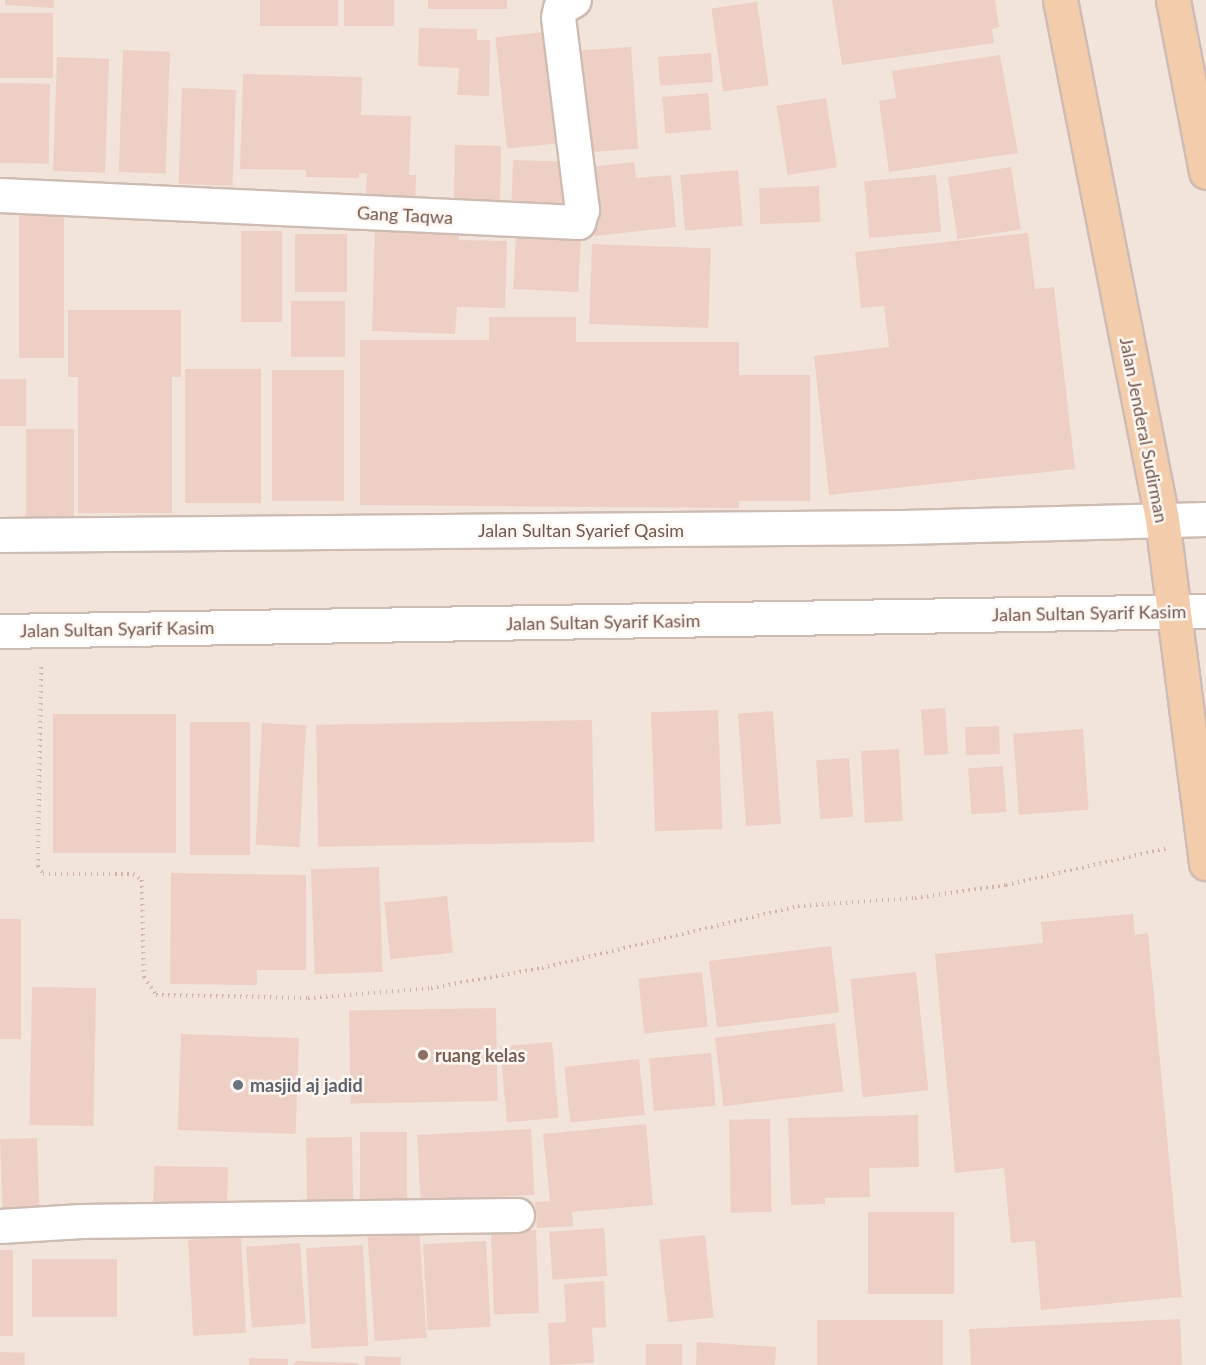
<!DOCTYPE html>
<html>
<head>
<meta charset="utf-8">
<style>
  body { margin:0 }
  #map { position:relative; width:1206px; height:1365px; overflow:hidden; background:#fbf2eb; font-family:Lato,sans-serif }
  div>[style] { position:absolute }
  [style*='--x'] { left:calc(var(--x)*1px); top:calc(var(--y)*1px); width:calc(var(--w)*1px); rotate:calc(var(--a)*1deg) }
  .residential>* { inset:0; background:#f2e4da; transform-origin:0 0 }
  .building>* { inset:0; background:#eecfc5; transform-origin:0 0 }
  .path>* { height:4px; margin-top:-2px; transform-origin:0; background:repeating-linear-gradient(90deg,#d3b2a8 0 1.5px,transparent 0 6px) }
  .roads { filter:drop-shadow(2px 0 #cebcb4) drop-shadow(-2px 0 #cebcb4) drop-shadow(0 2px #cebcb4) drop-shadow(0 -2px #cebcb4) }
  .minor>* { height:33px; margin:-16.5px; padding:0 16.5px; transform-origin:16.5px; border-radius:16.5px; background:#fff }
  .tertiary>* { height:33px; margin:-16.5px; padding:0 16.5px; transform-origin:16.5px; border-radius:16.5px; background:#fff }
  .primary>* { height:33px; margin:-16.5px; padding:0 16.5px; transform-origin:16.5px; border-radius:16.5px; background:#f3cdab }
  .dots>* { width:16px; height:16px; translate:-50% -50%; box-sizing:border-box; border:3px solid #fef7f2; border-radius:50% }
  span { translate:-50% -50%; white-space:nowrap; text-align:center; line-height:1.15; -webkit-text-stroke:5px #fef7f2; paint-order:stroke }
  .street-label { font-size:18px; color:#745750 }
  .education-label { font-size:18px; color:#785e54; font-weight:700 }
  .left { translate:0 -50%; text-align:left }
  .worship-label { font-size:18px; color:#5b616d; font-weight:700 }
</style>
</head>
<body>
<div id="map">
  <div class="residential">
    <i style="left:0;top:0;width:1206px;height:1365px"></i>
  </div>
  <div class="building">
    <i style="clip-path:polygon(5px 0,54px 0,54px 8px,5px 5px)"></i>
    <i style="left:260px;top:0;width:78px;height:26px"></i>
    <i style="left:344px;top:0;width:50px;height:26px"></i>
    <i style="left:428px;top:0;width:79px;height:9px"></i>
    <i style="clip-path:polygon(832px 0,995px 0,999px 27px,992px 29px,994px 43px,842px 65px)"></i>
    <i style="left:757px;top:2px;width:84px;height:46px;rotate:82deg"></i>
    <i style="left:0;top:13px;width:53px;height:65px"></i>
    <i style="clip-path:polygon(419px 28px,477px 29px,477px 40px,490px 40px,489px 96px,457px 95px,459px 68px,418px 66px)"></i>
    <i style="left:554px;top:31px;width:112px;height:59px;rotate:84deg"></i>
    <i style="left:631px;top:47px;width:102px;height:55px;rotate:86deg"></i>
    <i style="left:123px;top:50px;width:47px;height:122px;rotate:2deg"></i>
    <i style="left:711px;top:53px;width:29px;height:53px;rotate:86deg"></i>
    <i style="clip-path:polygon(1000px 55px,1018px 153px,889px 172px,879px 101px,896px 98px,892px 71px)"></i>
    <i style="left:57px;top:57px;width:52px;height:114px;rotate:2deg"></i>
    <i style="clip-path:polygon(243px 74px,362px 77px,361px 115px,411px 116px,409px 175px,416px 175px,415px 212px,365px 211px,367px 174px,359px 173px,359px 178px,306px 177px,306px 170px,240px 169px)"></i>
    <i style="left:0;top:83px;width:50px;height:80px;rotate:1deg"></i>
    <i style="left:182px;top:88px;width:54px;height:96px;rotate:2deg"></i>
    <i style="left:708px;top:93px;width:37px;height:46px;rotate:85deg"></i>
    <i style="left:826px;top:98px;width:70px;height:50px;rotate:81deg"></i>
    <i style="left:455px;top:145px;width:46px;height:58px;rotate:1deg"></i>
    <i style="left:513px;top:160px;width:60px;height:58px;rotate:2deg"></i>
    <i style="clip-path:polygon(634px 162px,636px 178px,671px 175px,676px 227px,595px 236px,588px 167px)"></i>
    <i style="left:1011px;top:167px;width:63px;height:64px;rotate:81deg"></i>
    <i style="left:738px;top:170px;width:56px;height:58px;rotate:85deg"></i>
    <i style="left:936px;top:175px;width:57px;height:72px;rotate:85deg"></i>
    <i style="left:819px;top:186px;width:36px;height:60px;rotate:88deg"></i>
    <i style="left:19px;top:211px;width:45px;height:147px"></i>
    <i style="clip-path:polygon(375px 230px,459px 233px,459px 240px,507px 241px,505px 308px,457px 307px,455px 334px,372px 331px)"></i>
    <i style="left:241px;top:231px;width:41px;height:91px"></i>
    <i style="clip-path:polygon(1028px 233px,1035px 289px,1054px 287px,1075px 469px,829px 495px,814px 356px,889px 347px,884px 306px,861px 308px,855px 252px)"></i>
    <i style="left:347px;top:234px;width:58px;height:52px;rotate:90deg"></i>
    <i style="left:516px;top:236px;width:65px;height:53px;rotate:3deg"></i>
    <i style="left:592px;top:244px;width:119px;height:80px;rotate:2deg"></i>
    <i style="left:291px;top:301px;width:54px;height:56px"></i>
    <i style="clip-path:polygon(68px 310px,181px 310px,181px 377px,172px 377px,172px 513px,78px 513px,78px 377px,68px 377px)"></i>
    <i style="clip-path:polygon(489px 317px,576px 317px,576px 342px,739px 342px,739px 375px,810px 375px,810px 501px,739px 501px,739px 508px,360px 505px,360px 340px,489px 340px)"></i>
    <i style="left:185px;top:369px;width:76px;height:134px"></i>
    <i style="left:272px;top:370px;width:72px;height:131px"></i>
    <i style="left:0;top:379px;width:26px;height:47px"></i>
    <i style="left:26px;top:429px;width:48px;height:92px"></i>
    <i style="left:945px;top:708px;width:46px;height:24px;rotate:86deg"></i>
    <i style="left:718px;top:710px;width:119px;height:67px;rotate:88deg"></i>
    <i style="left:773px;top:711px;width:113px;height:35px;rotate:86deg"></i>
    <i style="left:53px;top:714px;width:123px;height:139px"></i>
    <i style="left:592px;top:720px;width:122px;height:276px;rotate:89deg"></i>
    <i style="left:190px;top:722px;width:60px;height:133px"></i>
    <i style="left:262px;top:723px;width:44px;height:122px;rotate:3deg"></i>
    <i style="left:999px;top:726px;width:28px;height:34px;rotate:88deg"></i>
    <i style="left:1083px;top:729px;width:81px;height:70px;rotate:86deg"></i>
    <i style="left:899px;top:749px;width:72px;height:38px;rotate:87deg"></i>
    <i style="left:849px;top:758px;width:59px;height:33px;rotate:86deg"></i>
    <i style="left:1003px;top:766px;width:46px;height:35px;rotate:86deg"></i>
    <i style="left:379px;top:867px;width:105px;height:68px;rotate:88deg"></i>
    <i style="clip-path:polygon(171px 873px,306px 875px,306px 970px,257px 970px,257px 985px,170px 984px)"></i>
    <i style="left:447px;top:896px;width:57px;height:63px;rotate:84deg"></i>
    <i style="clip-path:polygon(1133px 914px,1135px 935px,1148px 933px,1182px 1297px,1041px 1310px,1035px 1241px,1011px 1243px,1004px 1168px,955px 1173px,935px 954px,1043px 943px,1041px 922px)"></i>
    <i style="left:0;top:919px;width:21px;height:120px"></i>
    <i style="left:831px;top:946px;width:67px;height:123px;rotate:83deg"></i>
    <i style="left:702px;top:972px;width:55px;height:64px;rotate:84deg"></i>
    <i style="left:916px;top:972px;width:119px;height:66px;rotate:84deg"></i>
    <i style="left:32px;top:987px;width:64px;height:138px;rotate:1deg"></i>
    <i style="left:496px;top:1008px;width:93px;height:147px;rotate:89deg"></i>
    <i style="left:835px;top:1023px;width:69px;height:121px;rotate:83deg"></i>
    <i style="left:181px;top:1034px;width:118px;height:96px;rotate:2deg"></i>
    <i style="left:552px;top:1042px;width:76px;height:52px;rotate:85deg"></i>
    <i style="left:711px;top:1053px;width:53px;height:62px;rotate:85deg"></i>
    <i style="left:639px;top:1059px;width:56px;height:75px;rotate:84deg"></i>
    <i style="clip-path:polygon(918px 1115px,919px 1167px,869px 1168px,870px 1197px,825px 1198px,825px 1204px,791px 1205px,788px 1118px)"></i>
    <i style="left:770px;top:1119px;width:93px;height:41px;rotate:89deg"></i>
    <i style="clip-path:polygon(646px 1124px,653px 1205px,572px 1212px,573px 1226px,537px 1228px,535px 1202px,550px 1201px,543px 1134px)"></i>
    <i style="left:531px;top:1129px;width:66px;height:114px;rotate:87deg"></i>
    <i style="left:360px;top:1132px;width:47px;height:69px"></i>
    <i style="left:352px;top:1137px;width:65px;height:46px;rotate:89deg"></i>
    <i style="left:37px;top:1138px;width:69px;height:37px;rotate:88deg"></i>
    <i style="left:154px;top:1166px;width:74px;height:36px;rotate:1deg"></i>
    <i style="left:868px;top:1212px;width:86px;height:82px"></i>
    <i style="left:419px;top:1228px;width:110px;height:52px;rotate:86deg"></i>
    <i style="left:604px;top:1228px;width:48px;height:55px;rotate:86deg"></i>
    <i style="left:536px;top:1230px;width:83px;height:45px;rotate:88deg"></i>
    <i style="left:705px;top:1235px;width:83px;height:46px;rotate:84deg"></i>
    <i style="left:241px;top:1237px;width:96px;height:53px;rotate:87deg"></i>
    <i style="left:486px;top:1241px;width:86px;height:63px;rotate:87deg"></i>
    <i style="left:300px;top:1243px;width:81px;height:54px;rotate:86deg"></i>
    <i style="left:363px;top:1245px;width:101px;height:57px;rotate:87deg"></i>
    <i style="left:0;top:1250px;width:13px;height:86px"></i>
    <i style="left:117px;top:1259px;width:58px;height:85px;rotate:90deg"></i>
    <i style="clip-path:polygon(604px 1281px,606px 1327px,592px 1328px,594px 1363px,550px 1365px,548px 1323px,566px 1322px,564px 1284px)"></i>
    <i style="clip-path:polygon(1180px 1319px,1182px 1365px,971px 1365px,969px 1329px)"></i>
    <i style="left:943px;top:1320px;width:45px;height:126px;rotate:90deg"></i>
    <i style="clip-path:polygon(697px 1342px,776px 1347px,775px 1365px,696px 1365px)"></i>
    <i style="left:682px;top:1344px;width:21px;height:36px;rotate:90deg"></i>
    <i style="left:0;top:1352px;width:25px;height:13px;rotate:2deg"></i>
    <i style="left:365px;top:1356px;width:36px;height:9px;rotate:2deg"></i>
    <i style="clip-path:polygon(249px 1358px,288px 1359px,288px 1365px,249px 1365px)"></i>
    <i style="clip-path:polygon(295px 1361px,358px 1363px,358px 1365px,294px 1365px)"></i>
  </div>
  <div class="path">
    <i style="--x:41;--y:667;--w:199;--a:90.9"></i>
    <i style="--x:38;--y:866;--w:9;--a:58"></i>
    <i style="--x:43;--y:874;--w:90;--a:0"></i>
    <i style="--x:133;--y:874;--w:11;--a:34"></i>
    <i style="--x:142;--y:880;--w:97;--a:88.8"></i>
    <i style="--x:144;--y:977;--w:22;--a:56"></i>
    <i style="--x:156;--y:995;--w:152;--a:1.1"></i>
    <i style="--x:308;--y:998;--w:123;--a:-4.6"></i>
    <i style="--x:431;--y:988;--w:113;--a:-10.2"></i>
    <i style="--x:542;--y:968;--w:263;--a:-13.6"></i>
    <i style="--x:798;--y:906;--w:117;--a:-3.9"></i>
    <i style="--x:915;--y:898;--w:92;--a:-8.1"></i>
    <i style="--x:1006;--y:885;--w:166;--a:-12.9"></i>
  </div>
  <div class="roads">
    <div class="minor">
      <i style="--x:0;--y:195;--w:579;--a:2.67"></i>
      <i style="--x:578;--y:222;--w:13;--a:-72"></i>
      <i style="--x:582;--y:210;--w:194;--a:-97.1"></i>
      <i style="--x:558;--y:17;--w:9;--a:-77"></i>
      <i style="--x:560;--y:8;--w:16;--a:-30"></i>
      <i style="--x:0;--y:1226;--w:81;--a:-3.5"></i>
      <i style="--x:81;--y:1221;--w:436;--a:-0.8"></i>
    </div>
    <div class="tertiary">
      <i style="--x:0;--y:535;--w:904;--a:-0.51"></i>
      <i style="--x:904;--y:527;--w:302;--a:-1.5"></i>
      <i style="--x:0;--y:631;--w:1206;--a:-0.95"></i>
    </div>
    <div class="primary">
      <i style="--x:1060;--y:0;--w:529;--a:78.88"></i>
      <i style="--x:1162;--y:519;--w:347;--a:82.7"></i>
      <i style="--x:1173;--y:0;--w:175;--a:79.1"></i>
    </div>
  </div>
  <div class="dots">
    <i style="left:423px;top:1055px;background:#8d6e63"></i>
    <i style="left:238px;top:1085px;background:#6b7280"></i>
  </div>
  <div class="street-label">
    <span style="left:405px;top:215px;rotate:3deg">Gang Taqwa</span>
    <span style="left:1144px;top:430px;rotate:79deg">Jalan Jenderal Sudirman</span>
    <span style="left:581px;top:530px">Jalan Sultan Syarief Qasim</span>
    <span style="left:1089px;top:613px;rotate:-1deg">Jalan Sultan Syarif Kasim</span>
    <span style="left:603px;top:622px;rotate:-1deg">Jalan Sultan Syarif Kasim</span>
    <span style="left:117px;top:629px;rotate:-1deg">Jalan Sultan Syarif Kasim</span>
  </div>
  <div class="education-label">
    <span class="left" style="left:435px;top:1055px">ruang kelas</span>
  </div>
  <div class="worship-label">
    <span class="left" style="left:250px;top:1085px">masjid aj jadid</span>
  </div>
</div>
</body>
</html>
